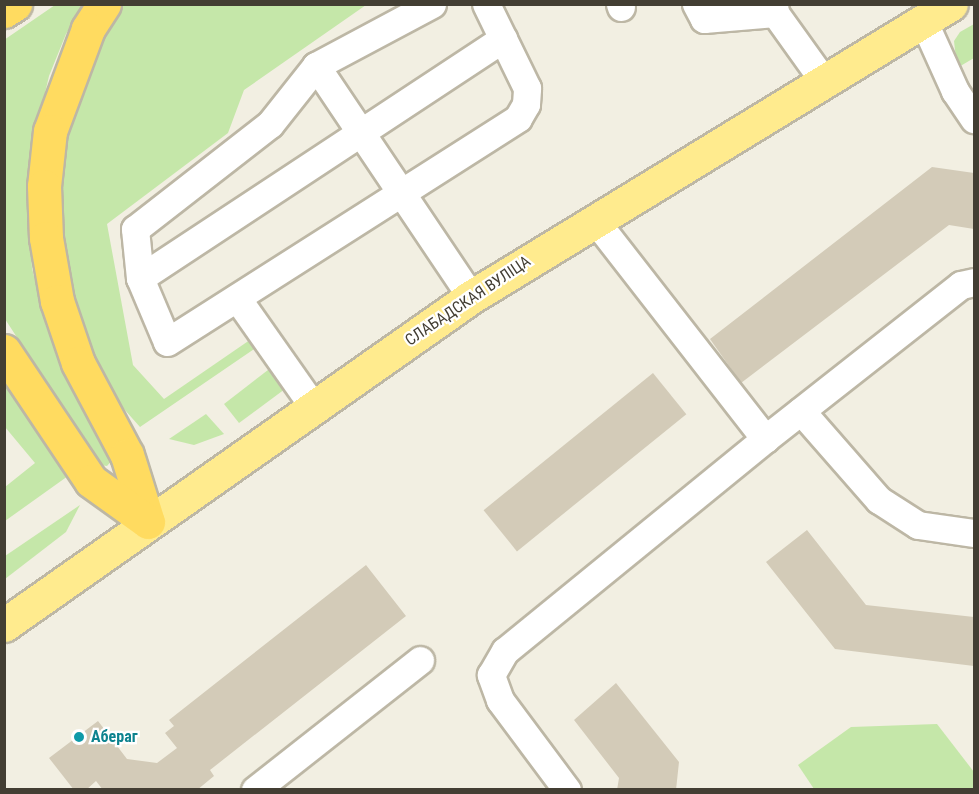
<!DOCTYPE html>
<html>
<head>
<meta charset="utf-8">
<style>
  body { margin:0 }
  #map { position:relative; width:979px; height:794px; overflow:hidden; background:#f2efe2; font-family:"Roboto Condensed",sans-serif }
  div>[style] { position:absolute }
  [style*='--x'] { left:calc(var(--x)*1px); top:calc(var(--y)*1px); width:calc(var(--w)*1px); rotate:calc(var(--a)*1deg) }
  .green>* { inset:0; background:#c5e7a9 }
  .building>* { inset:0; background:#d3cbb8; transform-origin:0 0 }
  .roads { filter:drop-shadow(2px 0 #bdb7a5) drop-shadow(-2px 0 #bdb7a5) drop-shadow(0 2px #bdb7a5) drop-shadow(0 -2px #bdb7a5) }
  .minor>* { height:27px; margin:-13.5px; padding:0 13.5px; transform-origin:13.5px; border-radius:13.5px; background:#fff }
  .major>* { height:33px; margin:-16.5px; padding:0 16.5px; transform-origin:16.5px; border-radius:16.5px; background:#ffeb8e }
  .highway>* { height:33px; margin:-16.5px; padding:0 16.5px; transform-origin:16.5px; border-radius:16.5px; background:#ffdb60 }
  .dots>* { width:16px; height:16px; translate:-50% -50%; box-sizing:border-box; border:3px solid #fff; border-radius:50% }
  span { translate:-50% -50%; white-space:nowrap; text-align:center; line-height:1.15; -webkit-text-stroke:4.5px #fff; paint-order:stroke }
  .street-label { font-size:16px; color:#433e33 }
  .culture-label { font-size:16px; color:#0d838f; font-weight:700 }
  .left { translate:0 -50%; text-align:left }
  .frame { position:absolute; inset:0; border:6px solid #433e33; pointer-events:none }
</style>
</head>
<body>
<div id="map">
  <div class="green">
    <i style="clip-path:polygon(55px 5px,84px 5px,66px 34px,49px 76px,38px 123px,29px 221px,32px 268px,46px 326px,68px 382px,115px 457px,107px 466px,100px 465px,5px 319px,4px 40px)"></i>
    <i style="clip-path:polygon(123px 5px,366px 5px,244px 90px,228px 133px,107px 224px,133px 365px,164px 399px,257px 335px,263px 343px,140px 427px,124px 409px,80px 333px,64px 265px,59px 203px,64px 145px,78px 91px,103px 34px)"></i>
    <i style="clip-path:polygon(974px 24px,974px 58px,957px 68px,954px 41px,960px 32px)"></i>
    <i style="clip-path:polygon(281px 360px,289px 386px,239px 423px,224px 404px)"></i>
    <i style="clip-path:polygon(4px 368px,75px 471px,5px 521px,5px 487px,35px 463px,5px 427px)"></i>
    <i style="clip-path:polygon(206px 414px,224px 434px,194px 445px,169px 439px)"></i>
    <i style="clip-path:polygon(80px 505px,66px 532px,5px 579px,5px 556px)"></i>
    <i style="clip-path:polygon(937px 724px,974px 772px,974px 789px,814px 789px,798px 765px,851px 727px)"></i>
  </div>
  <div class="building">
    <i style="clip-path:polygon(932px 167px,974px 173px,974px 229px,949px 225px,741px 383px,710px 339px)"></i>
    <i style="left:653px;top:373px;width:53px;height:218px;rotate:51deg"></i>
    <i style="clip-path:polygon(807px 530px,866px 605px,974px 617px,974px 666px,835px 649px,766px 562px)"></i>
    <i style="clip-path:polygon(366px 565px,406px 616px,210px 770px,214px 776px,197px 790px,103px 790px,96px 781px,86px 790px,74px 790px,49px 758px,98px 721px,127px 759px,157px 763px,177px 748px,165px 733px,174px 726px,169px 720px)"></i>
    <i style="clip-path:polygon(616px 683px,679px 762px,676px 790px,617px 790px,619px 778px,574px 720px)"></i>
  </div>
  <div class="roads">
    <div class="minor">
      <i style="--x:432;--y:4;--w:132;--a:151.9"></i>
      <i style="--x:316;--y:66;--w:74;--a:128.4"></i>
      <i style="--x:270;--y:124;--w:171;--a:142.1"></i>
      <i style="--x:135;--y:229;--w:49;--a:84.2"></i>
      <i style="--x:140;--y:278;--w:69;--a:67.1"></i>
      <i style="--x:167;--y:342;--w:416;--a:-32.5"></i>
      <i style="--x:518;--y:118;--w:16;--a:-60"></i>
      <i style="--x:526;--y:104;--w:16;--a:-86"></i>
      <i style="--x:527;--y:88;--w:93;--a:-116"></i>
      <i style="--x:620;--y:4;--w:3;--a:72"></i>
      <i style="--x:696;--y:4;--w:17;--a:62"></i>
      <i style="--x:704;--y:19;--w:71;--a:-4.8"></i>
      <i style="--x:774;--y:4;--w:9;--a:84"></i>
      <i style="--x:775;--y:13;--w:82;--a:54.4"></i>
      <i style="--x:923;--y:20;--w:78;--a:65.7"></i>
      <i style="--x:955;--y:91;--w:34;--a:56"></i>
      <i style="--x:316;--y:66;--w:278;--a:56.1"></i>
      <i style="--x:594;--y:219;--w:279;--a:52.1"></i>
      <i style="--x:765;--y:439;--w:249;--a:-38.2"></i>
      <i style="--x:961;--y:285;--w:13;--a:-13"></i>
      <i style="--x:140;--y:278;--w:435;--a:-33.4"></i>
      <i style="--x:237;--y:298;--w:132;--a:54.9"></i>
      <i style="--x:801;--y:411;--w:118;--a:48.8"></i>
      <i style="--x:879;--y:500;--w:46;--a:32.7"></i>
      <i style="--x:918;--y:525;--w:57;--a:8.1"></i>
      <i style="--x:255;--y:790;--w:210;--a:-38.2"></i>
      <i style="--x:567;--y:790;--w:112;--a:-126.7"></i>
      <i style="--x:500;--y:700;--w:27;--a:-110"></i>
      <i style="--x:491;--y:675;--w:28;--a:-60"></i>
      <i style="--x:505;--y:651;--w:335;--a:-39.2"></i>
    </div>
    <div class="major">
      <i style="--x:4;--y:625;--w:571;--a:-35.08"></i>
      <i style="--x:471;--y:297;--w:562;--a:-31.4"></i>
    </div>
    <div class="highway">
      <i style="--x:104;--y:4;--w:30;--a:123"></i>
      <i style="--x:88;--y:29;--w:109;--a:110.4"></i>
      <i style="--x:50;--y:131;--w:55;--a:96.2"></i>
      <i style="--x:44;--y:186;--w:52;--a:87.8"></i>
      <i style="--x:46;--y:238;--w:64;--a:80.1"></i>
      <i style="--x:57;--y:301;--w:65;--a:71.3"></i>
      <i style="--x:78;--y:363;--w:104;--a:62"></i>
      <i style="--x:127;--y:455;--w:70;--a:72.6"></i>
      <i style="--x:4;--y:11;--w:13;--a:-32"></i>
      <i style="--x:4;--y:351;--w:156;--a:56.2"></i>
      <i style="--x:91;--y:481;--w:70;--a:35.7"></i>
    </div>
  </div>
  <div class="dots">
    <i style="left:79px;top:737px;background:#0f9aa8"></i>
  </div>
  <div class="street-label">
    <span style="left:468px;top:301px;rotate:-34deg">СЛАБАДСКАЯ ВУЛІЦА</span>
  </div>
  <div class="culture-label">
    <span class="left" style="left:91px;top:737px">Абераг</span>
  </div>
  <div class="frame"></div>
</div>
</body>
</html>
